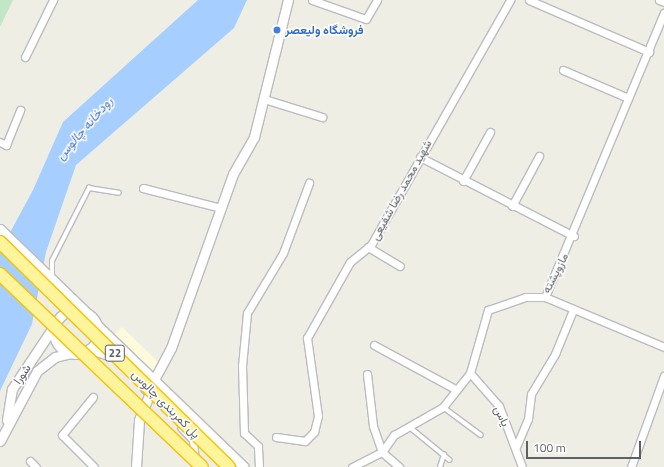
<!DOCTYPE html>
<html>
<head>
<meta charset="utf-8">
<style>
  body { margin:0 }
  #map { position:relative; width:664px; height:467px; overflow:hidden; background:#efeee5; font-family:"Titillium Web",Vazirmatn,sans-serif }
  div>[style] { position:absolute }
  [style*='--x'] { left:calc(var(--x)*1px); top:calc(var(--y)*1px); width:calc(var(--w)*1px); rotate:calc(var(--a)*1deg) }
  .commercial>* { inset:0; background:#fefadc; transform-origin:0 0 }
  .green>* { inset:0; background:#c2e7c6 }
  .water>* { inset:0; background:#a6ceff }
  .roads { filter:drop-shadow(1px 0 #babcc1) drop-shadow(-1px 0 #babcc1) drop-shadow(0 1px #babcc1) drop-shadow(0 -1px #babcc1) }
  .service>* { height:3.5px; margin:-1.75px; padding:0 1.75px; transform-origin:1.75px; border-radius:1.75px; background:#fff }
  .minor>* { height:7px; margin:-3.5px; padding:0 3.5px; transform-origin:3.5px; border-radius:3.5px; background:#fff }
  .tertiary>* { height:9px; margin:-4.5px; padding:0 4.5px; transform-origin:4.5px; border-radius:4.5px; background:#fff }
  .tertiary>.ring { margin:-4.5px; padding:0; box-sizing:content-box; background:none; border:9px solid #fff; border-radius:50% }
  .bridges { filter:drop-shadow(1px 0 #f5c300) drop-shadow(-1px 0 #f5c300) drop-shadow(0 1px #f5c300) drop-shadow(0 -1px #f5c300) }
  .trunk-bridge>* { height:12px; margin:-6px; padding:0 6px; transform-origin:6px; border-radius:6px; background:#fef49c }
  .dots>* { width:11px; height:11px; translate:-50% -50%; box-sizing:border-box; border:2px solid #fff; border-radius:50% }
  span { translate:-50% -50%; white-space:nowrap; text-align:center; line-height:1.15; -webkit-text-stroke:3px #fff; paint-order:stroke }
  .shield-label span { padding:1px 3px; background:#fff; border:1px solid; border-radius:3px; -webkit-text-stroke-width:0 }
  .shield-label { font-size:11px; color:#5d6066; font-weight:700 }
  .shop-label { font-size:12px; color:#366cbe; font-weight:700 }
  .left { translate:0 -50%; text-align:left }
  .street-label { font-size:12px; color:#5d6066 }
  .water-label { font-size:13px; color:#4676c5; font-style:italic }
  .scale { position:absolute; left:526px; top:441px; width:115px; height:18px; box-sizing:border-box; border:2px solid #5d6066; border-top:0; padding-left:5px; font-size:12px; line-height:14px; white-space:nowrap; color:#5d6066; -webkit-text-stroke:3px #fff; paint-order:stroke }
</style>
</head>
<body>
<div id="map">
  <div class="commercial">
    <i style="left:122px;top:327px;width:53px;height:11px;rotate:44deg"></i>
  </div>
  <div class="green">
    <i style="clip-path:polygon(0 0,13px 0,0 27px)"></i>
  </div>
  <div class="water">
    <i style="clip-path:polygon(198px 0,247px 0,234px 28px,76px 165px,46px 252px,32px 324px,0 391px,0 251px,33px 190px,63px 122px)"></i>
  </div>
  <div class="roads">
    <div class="service">
      <i style="--x:52;--y:277;--w:16;--a:-90"></i>
      <i style="--x:52;--y:261;--w:82;--a:-63.1"></i>
      <i style="--x:89;--y:188;--w:30;--a:9"></i>
      <i style="--x:443;--y:407;--w:47;--a:36.4"></i>
      <i style="--x:411;--y:428;--w:50;--a:39.4"></i>
      <i style="--x:440;--y:467;--w:13;--a:-72"></i>
    </div>
    <div class="minor">
      <i style="--x:312;--y:0;--w:57;--a:19.4"></i>
      <i style="--x:366;--y:19;--w:22;--a:-60"></i>
      <i style="--x:529;--y:0;--w:131;--a:23.4"></i>
      <i style="--x:659;--y:0;--w:5;--a:22"></i>
      <i style="--x:25;--y:57;--w:64;--a:-63.8"></i>
      <i style="--x:563;--y:70;--w:71;--a:23.3"></i>
      <i style="--x:264;--y:99;--w:61;--a:17.2"></i>
      <i style="--x:0;--y:142;--w:7;--a:27"></i>
      <i style="--x:6;--y:145;--w:38;--a:-68"></i>
      <i style="--x:420;--y:157;--w:173;--a:27.2"></i>
      <i style="--x:463;--y:181;--w:56;--a:-61.1"></i>
      <i style="--x:143;--y:188;--w:81;--a:14.4"></i>
      <i style="--x:512;--y:206;--w:57;--a:-61.6"></i>
      <i style="--x:368;--y:247;--w:37;--a:31"></i>
      <i style="--x:545;--y:297;--w:129;--a:22.8"></i>
      <i style="--x:374;--y:345;--w:92;--a:28.5"></i>
      <i style="--x:470;--y:373;--w:44;--a:48.7"></i>
      <i style="--x:499;--y:406;--w:65;--a:69.3"></i>
      <i style="--x:367;--y:374;--w:52;--a:83.4"></i>
      <i style="--x:373;--y:426;--w:28;--a:71"></i>
      <i style="--x:382;--y:452;--w:23;--a:41"></i>
      <i style="--x:93;--y:397;--w:49;--a:129.2"></i>
      <i style="--x:62;--y:435;--w:45;--a:45"></i>
      <i style="--x:181;--y:427;--w:18;--a:47"></i>
      <i style="--x:193;--y:440;--w:22;--a:85"></i>
      <i style="--x:276;--y:437;--w:29;--a:8"></i>
      <i style="--x:305;--y:441;--w:13;--a:-45"></i>
      <i style="--x:314;--y:432;--w:16;--a:-76"></i>
      <i style="--x:318;--y:416;--w:79;--a:-98"></i>
      <i style="--x:307;--y:338;--w:87;--a:-60.5"></i>
      <i style="--x:350;--y:262;--w:27;--a:-39"></i>
      <i style="--x:371;--y:245;--w:282;--a:-60.4"></i>
      <i style="--x:516;--y:447;--w:30;--a:-67"></i>
      <i style="--x:528;--y:419;--w:25;--a:-83"></i>
      <i style="--x:531;--y:394;--w:47;--a:-59"></i>
      <i style="--x:555;--y:354;--w:48;--a:-67.8"></i>
      <i style="--x:30;--y:461;--w:8;--a:45"></i>
      <i style="--x:259;--y:467;--w:21;--a:-93"></i>
      <i style="--x:258;--y:446;--w:19;--a:-137"></i>
      <i style="--x:244;--y:433;--w:67;--a:-91.7"></i>
      <i style="--x:242;--y:366;--w:53;--a:-84.6"></i>
      <i style="--x:247;--y:313;--w:70;--a:-59"></i>
      <i style="--x:283;--y:253;--w:75;--a:-69.6"></i>
      <i style="--x:352;--y:467;--w:34;--a:-27"></i>
      <i style="--x:382;--y:452;--w:21;--a:-55"></i>
      <i style="--x:394;--y:435;--w:56;--a:-29.7"></i>
      <i style="--x:443;--y:407;--w:43;--a:-51.5"></i>
      <i style="--x:470;--y:373;--w:66;--a:-74.1"></i>
      <i style="--x:488;--y:310;--w:39;--a:-19"></i>
      <i style="--x:525;--y:297;--w:20;--a:0"></i>
      <i style="--x:545;--y:297;--w:308;--a:-67.3"></i>
      <i style="--x:631;--y:467;--w:97;--a:-70.1"></i>
    </div>
    <div class="tertiary">
      <i style="--x:0;--y:229;--w:118;--a:44"></i>
      <i class="ring" style="left:54px;top:310px;width:35px;height:35px"></i>
      <i style="--x:97;--y:325;--w:204;--a:44"></i>
      <i style="--x:89;--y:349;--w:24;--a:17"></i>
      <i style="--x:155;--y:378;--w:34;--a:-62"></i>
      <i style="--x:171;--y:348;--w:185;--a:-70.4"></i>
      <i style="--x:233;--y:174;--w:43;--a:-60.4"></i>
      <i style="--x:254;--y:137;--w:141;--a:-76.1"></i>
      <i style="--x:7;--y:420;--w:31;--a:-81"></i>
      <i style="--x:12;--y:389;--w:76;--a:-56.3"></i>
      <i style="--x:0;--y:441;--w:79;--a:-62.1"></i>
      <i style="--x:37;--y:371;--w:23;--a:-38"></i>
      <i style="--x:55;--y:357;--w:16;--a:-14"></i>
      <i style="--x:136;--y:467;--w:47;--a:-86.3"></i>
      <i style="--x:139;--y:420;--w:29;--a:-68"></i>
      <i style="--x:150;--y:393;--w:8;--a:-135"></i>
    </div>
  </div>
  <div class="bridges">
    <div class="trunk-bridge">
      <i style="--x:0;--y:242;--w:321;--a:44.5"></i>
      <i style="--x:0;--y:274;--w:279;--a:43.7"></i>
    </div>
  </div>
  <div class="dots">
    <i style="left:277px;top:30px;background:#3f7fe0"></i>
  </div>
  <div class="shield-label">
    <span style="left:115px;top:353px">22</span>
  </div>
  <div class="shop-label">
    <span class="left" style="left:285px;top:30px">فروشگاه ولیعصر</span>
  </div>
  <div class="street-label">
    <span style="left:401px;top:190px;rotate:-61deg">شهید محمد رضا شفیعی</span>
    <span style="left:555px;top:273px;rotate:-63deg">مازوپشته</span>
    <span style="left:22px;top:374px;rotate:-56deg">شورا</span>
    <span style="left:166px;top:404px;rotate:45deg">پل کمربندی چالوس</span>
    <span style="left:502px;top:416px;rotate:65deg">یاس</span>
  </div>
  <div class="water-label">
    <span style="left:84px;top:128px;rotate:-49deg">رودخانه چالوس</span>
  </div>
  <div class="scale">100 m</div>
</div>
</body>
</html>
